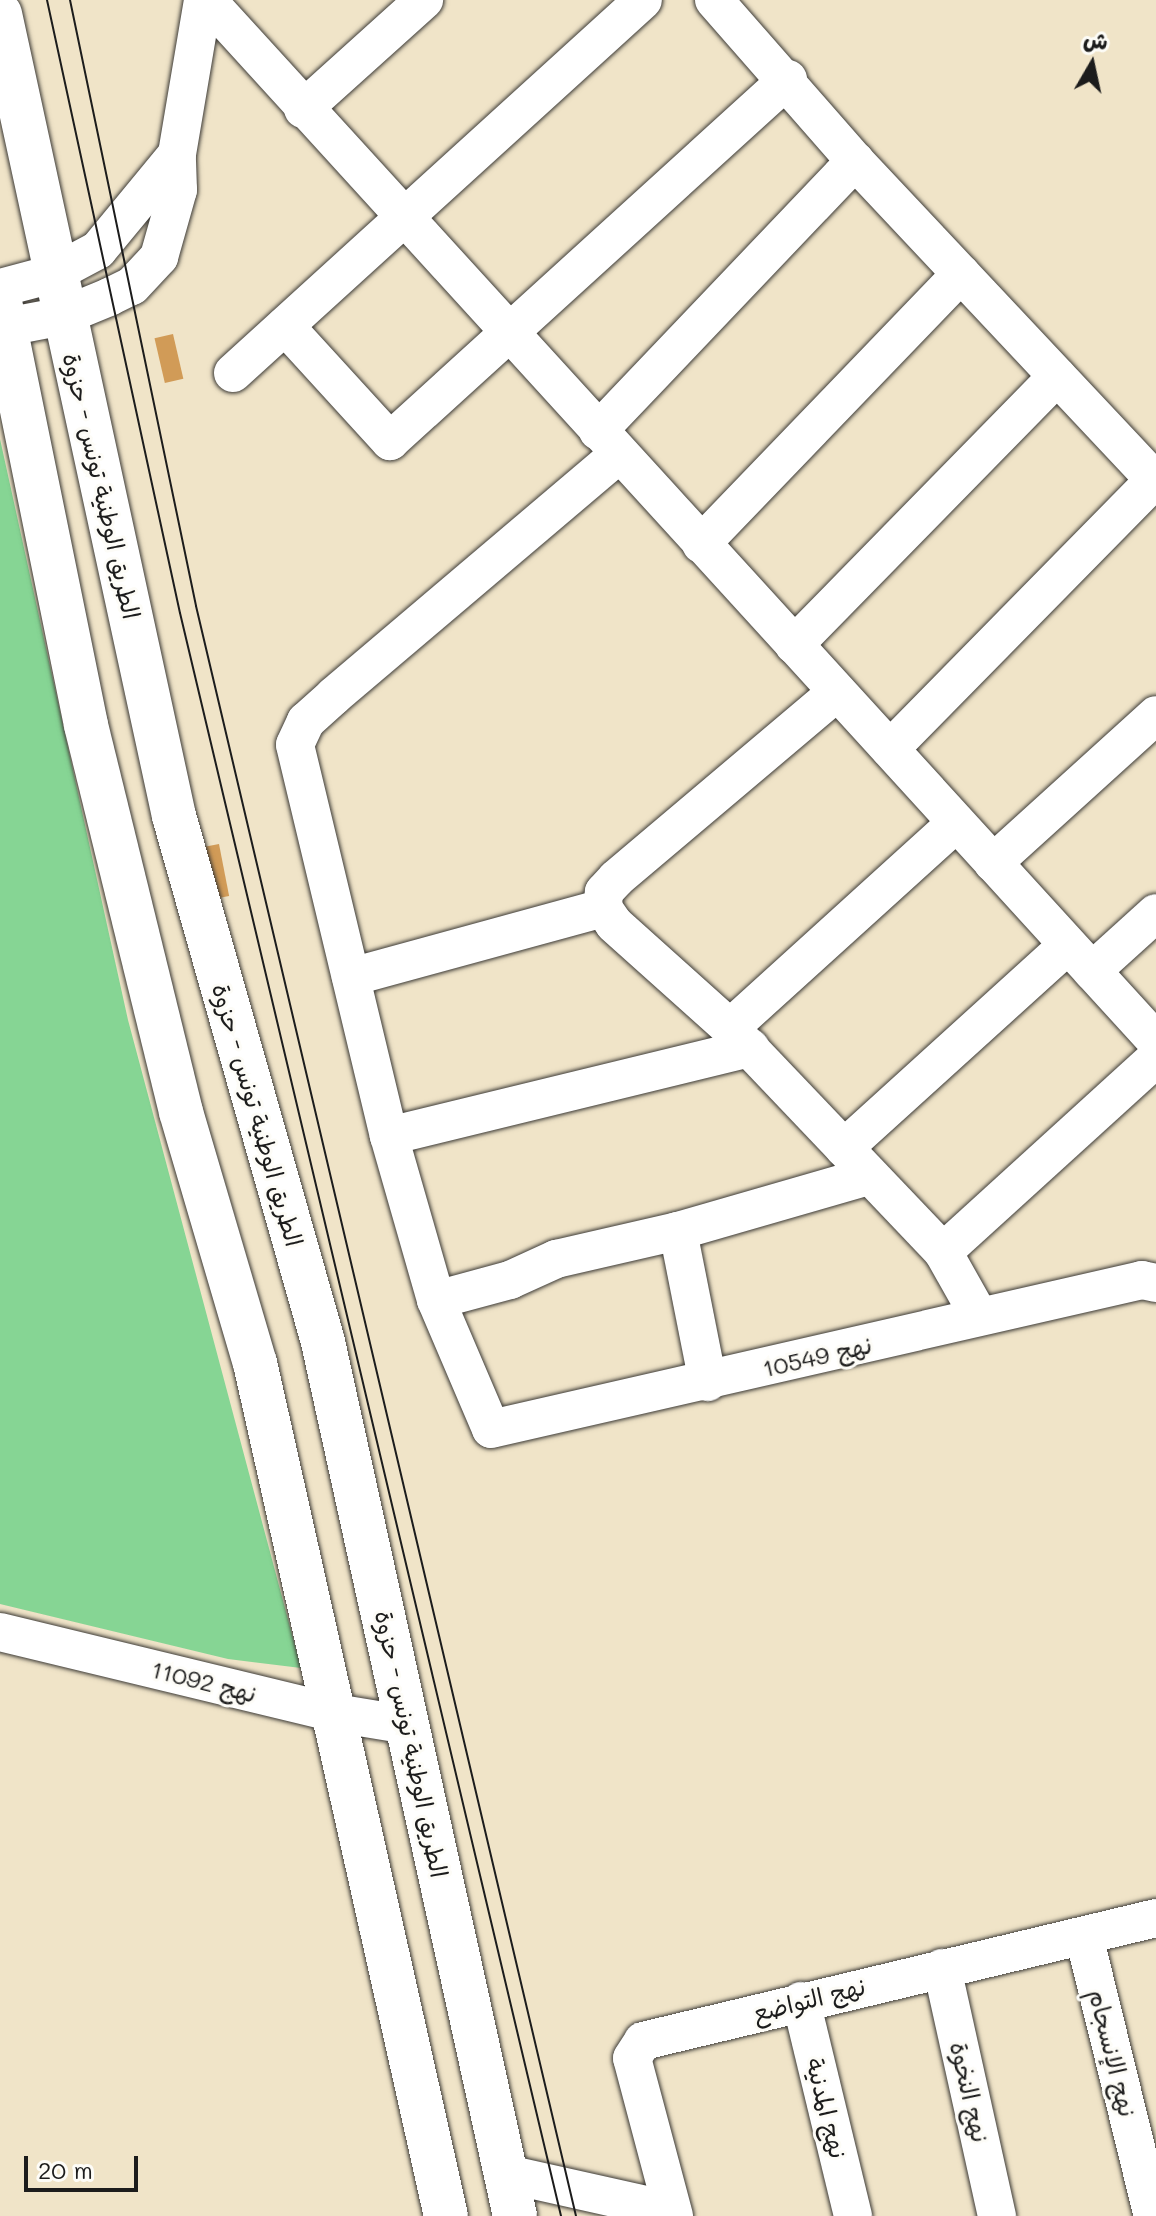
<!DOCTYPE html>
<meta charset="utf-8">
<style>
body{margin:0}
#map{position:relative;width:1156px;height:2216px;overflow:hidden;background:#f0e4c8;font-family:Mali,"Playpen Sans Arabic",sans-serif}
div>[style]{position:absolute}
.green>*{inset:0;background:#86d594}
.building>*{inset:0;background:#d19b57;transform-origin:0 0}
.roads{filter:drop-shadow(0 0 2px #3c3a36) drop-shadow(0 0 2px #3c3a36)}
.minor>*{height:38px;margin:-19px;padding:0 19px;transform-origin:19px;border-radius:19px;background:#fff}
.highway>*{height:44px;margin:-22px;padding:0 22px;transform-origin:22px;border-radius:22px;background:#fff}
.tram>*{height:2px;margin:-1px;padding:0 1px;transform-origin:1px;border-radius:1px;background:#1c1c1c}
span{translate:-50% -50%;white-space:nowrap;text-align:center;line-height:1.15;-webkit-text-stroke:6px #fdfcf7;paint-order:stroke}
.street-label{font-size:24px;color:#1c1c1c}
.north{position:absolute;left:1052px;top:24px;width:80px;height:80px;-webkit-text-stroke:6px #fdfcf7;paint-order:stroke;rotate:9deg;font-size:22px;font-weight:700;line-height:32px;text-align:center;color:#1c1c1c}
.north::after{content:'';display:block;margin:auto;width:28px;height:36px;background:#1c1c1c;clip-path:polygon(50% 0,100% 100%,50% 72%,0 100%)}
.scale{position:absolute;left:24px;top:2156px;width:114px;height:36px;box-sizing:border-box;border:4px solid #1c1c1c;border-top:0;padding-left:10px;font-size:24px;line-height:28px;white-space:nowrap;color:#1c1c1c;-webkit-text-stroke:6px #fdfcf7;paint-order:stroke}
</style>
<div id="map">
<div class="green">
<div style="clip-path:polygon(0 439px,128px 1020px,301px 1668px,228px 1659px,0 1604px)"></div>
</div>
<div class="building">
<div style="left:173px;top:334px;width:46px;height:19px;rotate:77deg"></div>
<div style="left:219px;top:844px;width:53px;height:21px;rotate:79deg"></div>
</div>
<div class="roads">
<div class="minor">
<div style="left:207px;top:0;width:1409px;rotate:47.65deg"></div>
<div style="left:714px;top:0;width:214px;rotate:48.8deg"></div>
<div style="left:855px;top:161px;width:440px;rotate:46.8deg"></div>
<div style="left:303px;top:109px;width:163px;rotate:-42deg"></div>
<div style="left:0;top:288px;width:55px;rotate:-14.8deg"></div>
<div style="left:53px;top:274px;width:51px;rotate:-28.1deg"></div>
<div style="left:98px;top:250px;width:124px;rotate:-50.5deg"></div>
<div style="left:285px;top:326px;width:156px;rotate:47.6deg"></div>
<div style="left:390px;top:441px;width:538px;rotate:-42.29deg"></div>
<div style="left:6px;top:327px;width:58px;rotate:-10.9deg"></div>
<div style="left:63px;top:316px;width:50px;rotate:-22.4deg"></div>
<div style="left:109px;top:297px;width:25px;rotate:-26deg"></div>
<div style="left:132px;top:286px;width:40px;rotate:-47deg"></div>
<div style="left:159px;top:257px;width:70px;rotate:-74.2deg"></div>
<div style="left:178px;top:190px;width:36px;rotate:-92deg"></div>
<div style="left:177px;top:154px;width:156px;rotate:-80.4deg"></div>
<div style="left:233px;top:373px;width:554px;rotate:-42.29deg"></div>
<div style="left:598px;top:431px;width:373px;rotate:-46.4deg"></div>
<div style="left:619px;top:454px;width:374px;rotate:139.7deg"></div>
<div style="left:334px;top:696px;width:38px;rotate:138deg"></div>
<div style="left:306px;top:721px;width:26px;rotate:115deg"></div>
<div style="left:295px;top:745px;width:402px;rotate:76.5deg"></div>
<div style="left:389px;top:1136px;width:171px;rotate:74deg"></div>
<div style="left:436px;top:1300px;width:140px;rotate:66.9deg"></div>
<div style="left:491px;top:1429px;width:668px;rotate:-12.89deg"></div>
<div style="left:1142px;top:1280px;width:14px;rotate:12deg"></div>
<div style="left:701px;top:544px;width:375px;rotate:-46.1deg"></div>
<div style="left:794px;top:645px;width:376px;rotate:-45.6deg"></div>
<div style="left:837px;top:692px;width:289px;rotate:139.8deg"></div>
<div style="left:616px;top:879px;width:18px;rotate:133deg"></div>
<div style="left:604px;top:892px;width:16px;rotate:94deg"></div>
<div style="left:603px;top:908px;width:19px;rotate:55deg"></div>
<div style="left:614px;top:924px;width:156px;rotate:41.9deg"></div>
<div style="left:730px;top:1028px;width:309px;rotate:46.4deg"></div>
<div style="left:943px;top:1252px;width:73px;rotate:60.6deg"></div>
<div style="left:890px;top:749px;width:377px;rotate:-45.5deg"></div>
<div style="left:993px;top:863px;width:220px;rotate:-42.2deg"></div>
<div style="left:1092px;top:971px;width:86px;rotate:-42.2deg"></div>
<div style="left:351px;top:977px;width:261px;rotate:-15.3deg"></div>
<div style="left:730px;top:1028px;width:305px;rotate:-42.2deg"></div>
<div style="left:389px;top:1136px;width:372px;rotate:-13.7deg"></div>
<div style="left:844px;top:1148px;width:302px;rotate:-42.2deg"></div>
<div style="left:678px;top:1231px;width:154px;rotate:78.8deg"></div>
<div style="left:943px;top:1252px;width:288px;rotate:-42.3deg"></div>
<div style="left:436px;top:1300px;width:77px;rotate:-15.1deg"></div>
<div style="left:510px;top:1280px;width:51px;rotate:-24.5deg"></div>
<div style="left:556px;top:1259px;width:125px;rotate:-12.9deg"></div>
<div style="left:678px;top:1231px;width:199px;rotate:-16.1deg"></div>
<div style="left:0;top:1632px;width:345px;rotate:13.6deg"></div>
<div style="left:335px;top:1713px;width:74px;rotate:9.3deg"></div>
<div style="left:1084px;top:1936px;width:288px;rotate:76.2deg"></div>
<div style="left:942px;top:1968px;width:254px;rotate:77.5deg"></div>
<div style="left:801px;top:2001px;width:221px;rotate:76.4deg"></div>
<div style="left:507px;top:2174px;width:169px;rotate:12.6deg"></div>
<div style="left:674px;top:2216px;width:163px;rotate:-104.9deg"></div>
<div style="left:632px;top:2058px;width:20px;rotate:-57deg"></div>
<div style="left:643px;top:2041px;width:528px;rotate:-13.48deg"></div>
</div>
<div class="highway">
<div style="left:0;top:14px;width:821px;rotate:77.76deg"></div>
<div style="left:174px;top:816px;width:547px;rotate:74.18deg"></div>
<div style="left:323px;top:1342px;width:895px;rotate:77.61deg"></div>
<div style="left:0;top:302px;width:432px;rotate:78.5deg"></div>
<div style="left:86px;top:725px;width:398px;rotate:76.2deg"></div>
<div style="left:181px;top:1112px;width:262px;rotate:73.6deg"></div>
<div style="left:255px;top:1363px;width:874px;rotate:77.38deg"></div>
</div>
</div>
<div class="tram">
<div style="left:47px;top:0;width:627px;rotate:77.76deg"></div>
<div style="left:180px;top:613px;width:1648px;rotate:76.63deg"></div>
<div style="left:70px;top:0;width:619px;rotate:78.25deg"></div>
<div style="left:196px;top:606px;width:1654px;rotate:76.72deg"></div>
</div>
<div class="street-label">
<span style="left:102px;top:486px;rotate:77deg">الطريق الوطنية تونس - حزوة</span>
<span style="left:258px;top:1115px;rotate:74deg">الطريق الوطنية تونس - حزوة</span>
<span style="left:817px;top:1356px;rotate:-13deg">نهج 10549</span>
<span style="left:204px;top:1681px;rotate:14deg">نهج 11092</span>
<span style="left:412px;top:1744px;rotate:78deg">الطريق الوطنية تونس - حزوة</span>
<span style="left:809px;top:1999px;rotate:-14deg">نهج التواضع</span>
<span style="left:1113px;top:2053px;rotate:76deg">نهج الإنسجام</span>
<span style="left:970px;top:2092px;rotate:77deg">نهج النخوة</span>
<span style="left:827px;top:2108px;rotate:76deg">نهج المدنية</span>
</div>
<div class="north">ش</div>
<div class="scale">20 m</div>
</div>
